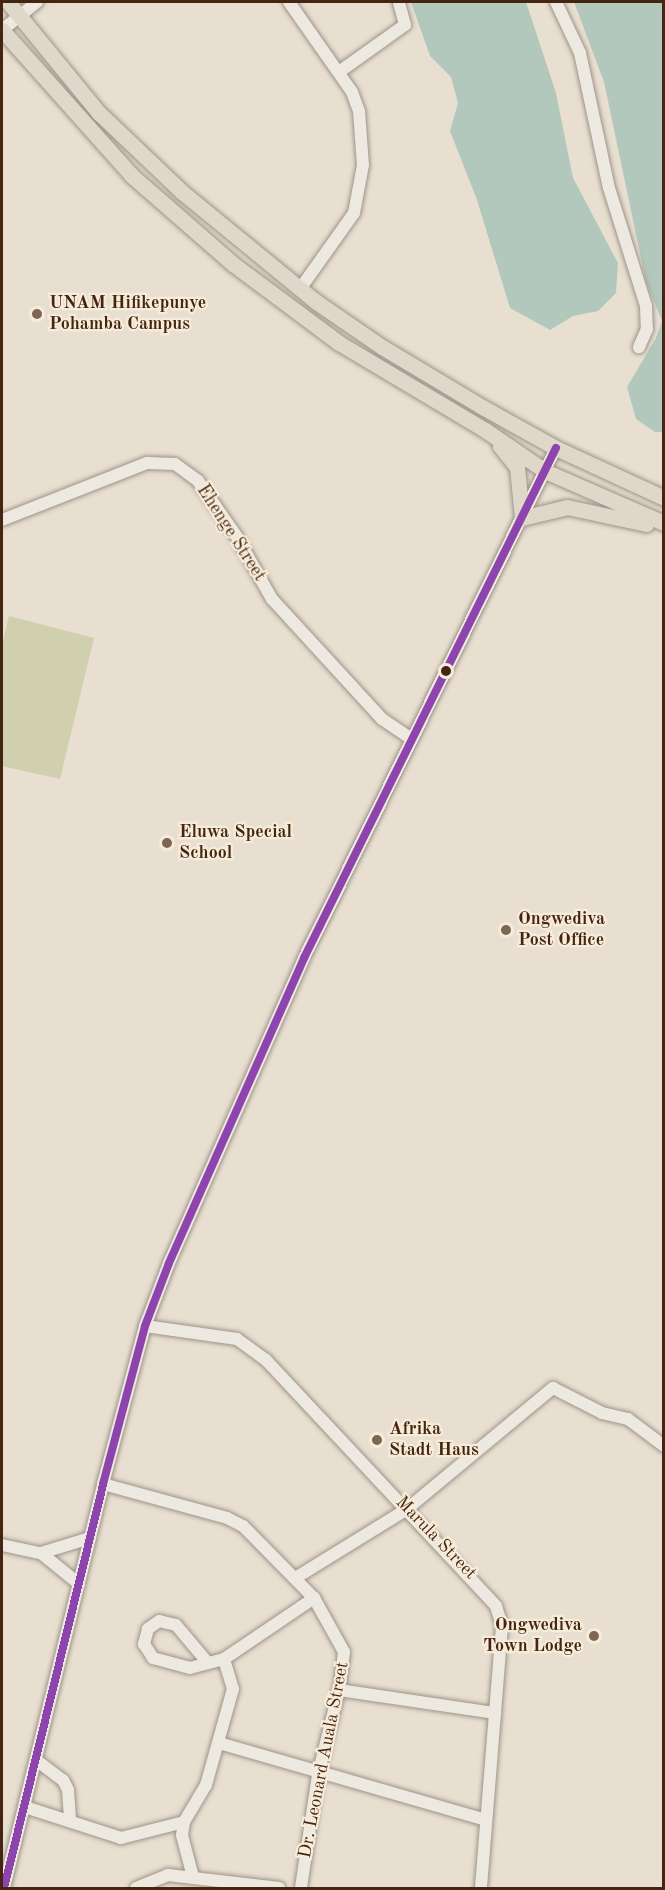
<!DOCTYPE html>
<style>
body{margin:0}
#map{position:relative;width:665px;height:1890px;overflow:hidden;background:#e8dfd0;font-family:"Old Standard TT",serif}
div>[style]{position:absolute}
.green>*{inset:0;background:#d0d0ae}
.water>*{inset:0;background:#b2c8bc}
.roads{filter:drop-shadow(0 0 2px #9d9489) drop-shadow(0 0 2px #9d9489)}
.minor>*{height:12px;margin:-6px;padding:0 6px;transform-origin:6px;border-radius:6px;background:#ede8e0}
.major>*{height:15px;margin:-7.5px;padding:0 7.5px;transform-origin:7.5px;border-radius:7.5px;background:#e0d7cb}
.bus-1>*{height:8px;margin:-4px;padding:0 4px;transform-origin:4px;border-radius:4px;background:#8e44ad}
.dots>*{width:16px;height:16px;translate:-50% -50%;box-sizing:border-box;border:3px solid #f7ecda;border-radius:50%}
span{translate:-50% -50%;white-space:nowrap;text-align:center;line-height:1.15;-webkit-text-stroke:4.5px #f7ecda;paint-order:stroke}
.poi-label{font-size:18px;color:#452512;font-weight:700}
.left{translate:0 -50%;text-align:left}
.right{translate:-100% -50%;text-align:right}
.street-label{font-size:18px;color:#452512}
.frame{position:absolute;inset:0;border:3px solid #452512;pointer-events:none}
</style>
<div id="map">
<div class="green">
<div style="clip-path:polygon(9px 616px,94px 638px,60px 779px,2px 766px,2px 645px)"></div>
</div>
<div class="water">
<div style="clip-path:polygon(411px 2px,526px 2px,556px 93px,573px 178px,618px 263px,616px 293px,598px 311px,573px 316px,550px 330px,510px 308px,477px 200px,450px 131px,458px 103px,451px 77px,430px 56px)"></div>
<div style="clip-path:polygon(574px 2px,663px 2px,663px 432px,655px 432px,636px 419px,627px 387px,656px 338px,662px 321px,646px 282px,604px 82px)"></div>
</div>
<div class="roads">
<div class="minor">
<div style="left:289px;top:2px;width:110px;rotate:55deg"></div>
<div style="left:352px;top:92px;width:20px;rotate:70deg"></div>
<div style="left:359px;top:111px;width:54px;rotate:85.8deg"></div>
<div style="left:363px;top:165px;width:49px;rotate:100.6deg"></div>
<div style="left:354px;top:213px;width:93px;rotate:125.4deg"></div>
<div style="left:556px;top:2px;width:56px;rotate:64.8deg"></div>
<div style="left:580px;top:53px;width:138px;rotate:77.9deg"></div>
<div style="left:609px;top:188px;width:124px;rotate:72.6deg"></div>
<div style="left:646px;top:306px;width:23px;rotate:88deg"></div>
<div style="left:647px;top:329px;width:20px;rotate:114deg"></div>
<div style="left:2px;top:30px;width:45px;rotate:-38.7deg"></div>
<div style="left:339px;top:72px;width:81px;rotate:-35.5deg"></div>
<div style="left:405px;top:25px;width:24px;rotate:-105deg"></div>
<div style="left:2px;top:520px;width:156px;rotate:-21.5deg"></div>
<div style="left:147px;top:463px;width:28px;rotate:2deg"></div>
<div style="left:175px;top:464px;width:29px;rotate:36deg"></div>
<div style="left:198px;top:481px;width:68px;rotate:55.1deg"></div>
<div style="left:237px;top:537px;width:71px;rotate:60.6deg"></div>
<div style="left:272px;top:599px;width:163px;rotate:47.5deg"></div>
<div style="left:382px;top:719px;width:34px;rotate:34deg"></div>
<div style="left:145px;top:1326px;width:93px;rotate:8deg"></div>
<div style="left:237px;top:1339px;width:36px;rotate:36deg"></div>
<div style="left:266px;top:1360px;width:337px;rotate:46.9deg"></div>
<div style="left:496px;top:1606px;width:21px;rotate:73deg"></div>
<div style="left:502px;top:1626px;width:263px;rotate:94.6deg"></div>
<div style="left:103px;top:1484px;width:129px;rotate:15.3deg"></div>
<div style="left:227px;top:1518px;width:18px;rotate:27deg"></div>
<div style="left:243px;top:1526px;width:101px;rotate:45.4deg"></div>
<div style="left:314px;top:1598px;width:62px;rotate:60.9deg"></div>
<div style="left:344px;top:1652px;width:38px;rotate:97deg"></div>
<div style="left:339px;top:1690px;width:88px;rotate:103.9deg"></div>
<div style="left:318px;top:1775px;width:114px;rotate:98.6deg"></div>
<div style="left:2px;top:1545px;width:40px;rotate:12deg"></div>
<div style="left:41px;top:1553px;width:49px;rotate:39.2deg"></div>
<div style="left:41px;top:1553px;width:51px;rotate:-17deg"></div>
<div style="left:297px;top:1577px;width:129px;rotate:-31.7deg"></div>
<div style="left:407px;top:1509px;width:190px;rotate:-39.7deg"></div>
<div style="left:553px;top:1388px;width:55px;rotate:27deg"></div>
<div style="left:602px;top:1413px;width:27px;rotate:13deg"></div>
<div style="left:628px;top:1419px;width:45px;rotate:36.9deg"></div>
<div style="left:208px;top:1663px;width:50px;rotate:-130.1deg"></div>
<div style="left:176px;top:1625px;width:17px;rotate:-167deg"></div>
<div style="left:159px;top:1621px;width:14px;rotate:144deg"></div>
<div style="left:148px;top:1629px;width:16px;rotate:105deg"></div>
<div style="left:144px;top:1644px;width:17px;rotate:57deg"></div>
<div style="left:153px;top:1658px;width:38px;rotate:15deg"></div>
<div style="left:190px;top:1668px;width:35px;rotate:-15deg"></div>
<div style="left:224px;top:1659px;width:109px;rotate:-34.1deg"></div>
<div style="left:339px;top:1690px;width:158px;rotate:8.4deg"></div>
<div style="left:219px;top:1743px;width:278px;rotate:16.1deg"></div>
<div style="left:36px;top:1760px;width:34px;rotate:37deg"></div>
<div style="left:63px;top:1780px;width:11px;rotate:63deg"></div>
<div style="left:68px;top:1790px;width:29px;rotate:86deg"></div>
<div style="left:25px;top:1807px;width:101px;rotate:17.9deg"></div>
<div style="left:121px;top:1838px;width:65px;rotate:-14.3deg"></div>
<div style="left:193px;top:1877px;width:43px;rotate:-104.7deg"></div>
<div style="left:182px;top:1835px;width:13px;rotate:-81deg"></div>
<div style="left:184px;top:1822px;width:43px;rotate:-59.3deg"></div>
<div style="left:206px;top:1785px;width:100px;rotate:-74.3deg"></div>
<div style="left:233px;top:1689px;width:31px;rotate:-107deg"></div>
<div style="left:4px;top:1888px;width:416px;rotate:-76.2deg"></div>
<div style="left:103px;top:1484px;width:163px;rotate:-75.1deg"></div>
<div style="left:145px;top:1326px;width:67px;rotate:-69.1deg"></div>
<div style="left:169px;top:1263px;width:334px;rotate:-66.1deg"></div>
<div style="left:304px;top:958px;width:569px;rotate:-63.71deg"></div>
<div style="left:136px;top:1888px;width:35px;rotate:-22deg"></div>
<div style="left:168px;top:1875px;width:112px;rotate:6.7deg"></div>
</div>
<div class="major">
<div style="left:8px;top:2px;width:144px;rotate:50.7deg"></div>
<div style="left:99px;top:113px;width:115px;rotate:43.6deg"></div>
<div style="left:182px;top:192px;width:172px;rotate:39.3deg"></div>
<div style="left:315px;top:301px;width:81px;rotate:34.5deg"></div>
<div style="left:382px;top:347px;width:119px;rotate:30.9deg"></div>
<div style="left:484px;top:408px;width:82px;rotate:29.1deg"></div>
<div style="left:556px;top:448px;width:119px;rotate:24.8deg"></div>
<div style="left:2px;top:30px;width:194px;rotate:48.3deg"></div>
<div style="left:131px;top:175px;width:135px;rotate:41.1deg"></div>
<div style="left:233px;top:264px;width:132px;rotate:36.7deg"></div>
<div style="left:339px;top:343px;width:170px;rotate:30.8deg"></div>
<div style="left:485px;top:430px;width:73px;rotate:34.3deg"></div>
<div style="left:545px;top:471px;width:130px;rotate:23.6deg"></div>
<div style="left:500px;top:446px;width:27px;rotate:51deg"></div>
<div style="left:517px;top:467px;width:51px;rotate:84.4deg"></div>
<div style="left:522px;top:518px;width:46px;rotate:-13.7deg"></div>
<div style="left:567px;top:507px;width:81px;rotate:12.1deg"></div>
</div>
</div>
<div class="bus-1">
<div style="left:4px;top:1888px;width:416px;rotate:-76.2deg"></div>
<div style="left:103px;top:1484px;width:163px;rotate:-75.1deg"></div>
<div style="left:145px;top:1326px;width:67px;rotate:-69.1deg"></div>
<div style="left:169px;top:1263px;width:334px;rotate:-66.1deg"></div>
<div style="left:304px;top:958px;width:569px;rotate:-63.71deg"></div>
</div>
<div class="dots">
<div style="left:37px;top:314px;background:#7e6654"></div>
<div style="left:446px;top:671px;background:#452512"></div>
<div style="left:167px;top:843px;background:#7e6654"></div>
<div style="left:506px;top:930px;background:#7e6654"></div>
<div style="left:377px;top:1440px;background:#7e6654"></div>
<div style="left:594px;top:1636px;background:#7e6654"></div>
</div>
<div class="poi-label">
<span class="left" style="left:49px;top:314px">UNAM Hifikepunye<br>Pohamba Campus</span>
<span class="left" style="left:179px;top:843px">Eluwa Special<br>School</span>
<span class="left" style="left:518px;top:930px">Ongwediva<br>Post Office</span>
<span class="left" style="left:389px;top:1440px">Afrika<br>Stadt Haus</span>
<span class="right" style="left:582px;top:1636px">Ongwediva<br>Town Lodge</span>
</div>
<div class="street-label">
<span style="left:231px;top:533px;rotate:57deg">Ehenge Street</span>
<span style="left:436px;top:1538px;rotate:46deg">Marula Street</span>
<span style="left:324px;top:1760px;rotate:-79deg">Dr. Leonard Auala Street</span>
</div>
<div class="frame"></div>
</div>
